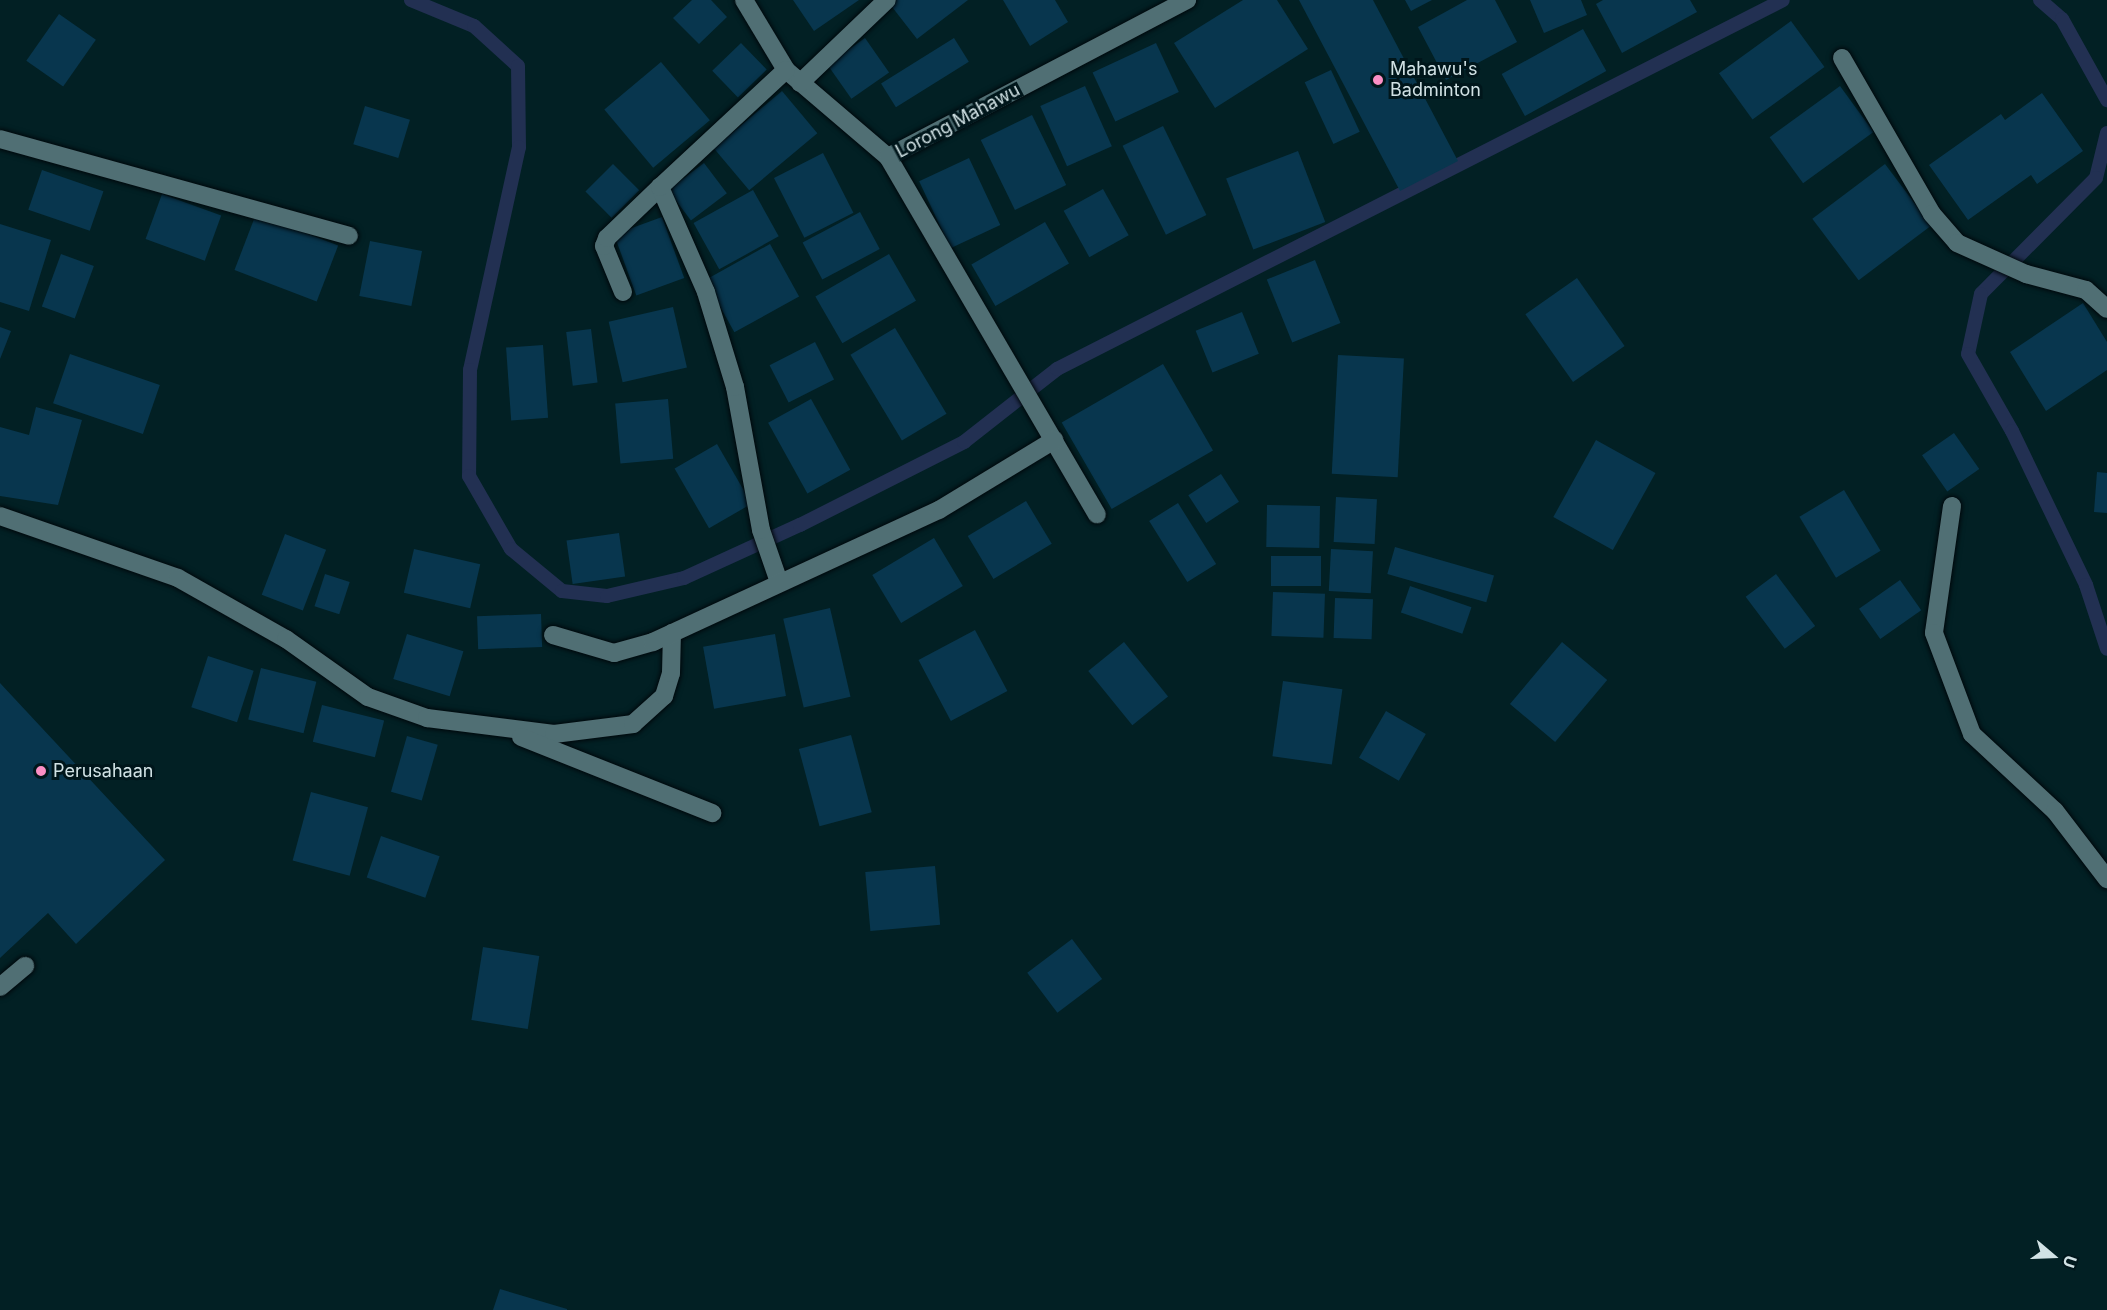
<!DOCTYPE html>
<style>
body{margin:0}
#map{position:relative;width:2107px;height:1310px;overflow:hidden;background:#022024;font-family:Inter,sans-serif}
div>[style]{position:absolute}
.stream>*{height:14px;margin:-7px;padding:0 7px;transform-origin:7px;border-radius:7px;background:#223052}
.building>*{inset:0;background:#08364e;transform-origin:0 0}
.roads{filter:drop-shadow(0 0 2px #00080c) drop-shadow(0 0 2px #00080c)}
.lane>*{height:18px;margin:-9px;padding:0 9px;transform-origin:9px;border-radius:9px;background:#506f74}
.street>*{height:18px;margin:-9px;padding:0 9px;transform-origin:9px;border-radius:9px;background:#506f74}
.dots>*{width:16px;height:16px;translate:-50% -50%;box-sizing:border-box;border:3px solid #00161b;border-radius:50%}
span{translate:-50% -50%;white-space:nowrap;text-align:center;line-height:1.15;-webkit-text-stroke:6px #00161b;paint-order:stroke}
.poi-label{font-size:18px;color:#d1e2e5}
.left{translate:0 -50%;text-align:left}
.street-label{font-size:18px;color:#d1e2e5}
.north{position:absolute;left:2023px;top:1226px;width:60px;height:60px;-webkit-text-stroke:4px #00161b;paint-order:stroke;rotate:109deg;font-size:16px;font-weight:700;line-height:24px;text-align:center;color:#d1e2e5}
.north::after{content:'';display:block;margin:auto;width:21px;height:27px;background:#d1e2e5;clip-path:polygon(50% 0,100% 100%,50% 72%,0 100%)}
</style>
<div id="map">
<div class="stream">
<div style="left:411px;top:0;width:68px;rotate:22.4deg"></div>
<div style="left:474px;top:26px;width:59px;rotate:42.3deg"></div>
<div style="left:518px;top:66px;width:81px;rotate:89.3deg"></div>
<div style="left:519px;top:147px;width:228px;rotate:102.4deg"></div>
<div style="left:470px;top:370px;width:106px;rotate:90.5deg"></div>
<div style="left:469px;top:476px;width:84px;rotate:60.1deg"></div>
<div style="left:511px;top:549px;width:66px;rotate:39.5deg"></div>
<div style="left:562px;top:591px;width:45px;rotate:6.3deg"></div>
<div style="left:607px;top:596px;width:79px;rotate:-13.2deg"></div>
<div style="left:684px;top:578px;width:128px;rotate:-24.6deg"></div>
<div style="left:800px;top:525px;width:184px;rotate:-26.8deg"></div>
<div style="left:964px;top:442px;width:118px;rotate:-38.1deg"></div>
<div style="left:1057px;top:369px;width:814px;rotate:-26.94deg"></div>
<div style="left:2040px;top:0;width:29px;rotate:41deg"></div>
<div style="left:2062px;top:19px;width:93px;rotate:60.9deg"></div>
<div style="left:2107px;top:133px;width:46px;rotate:103.7deg"></div>
<div style="left:2096px;top:178px;width:163px;rotate:134.8deg"></div>
<div style="left:1981px;top:294px;width:61px;rotate:102.2deg"></div>
<div style="left:1968px;top:354px;width:89px;rotate:60.3deg"></div>
<div style="left:2012px;top:431px;width:171px;rotate:64.3deg"></div>
<div style="left:2086px;top:585px;width:67px;rotate:71.8deg"></div>
</div>
<div class="building">
<div style="clip-path:polygon(692px 0,711px 0,727px 17px,699px 44px,673px 18px)"></div>
<div style="clip-path:polygon(793px 0,859px 0,814px 31px)"></div>
<div style="clip-path:polygon(893px 0,968px 0,917px 39px,889px 3px)"></div>
<div style="clip-path:polygon(1003px 0,1055px 0,1068px 22px,1030px 46px)"></div>
<div style="clip-path:polygon(1243px 0,1277px 0,1308px 49px,1215px 108px,1174px 43px)"></div>
<div style="clip-path:polygon(1299px 0,1373px 0,1458px 161px,1400px 191px)"></div>
<div style="clip-path:polygon(1405px 0,1432px 0,1411px 11px)"></div>
<div style="clip-path:polygon(1467px 0,1495px 0,1517px 42px,1446px 80px,1418px 27px)"></div>
<div style="clip-path:polygon(1530px 0,1581px 0,1587px 15px,1544px 33px)"></div>
<div style="clip-path:polygon(1603px 0,1690px 0,1697px 12px,1622px 53px,1596px 4px)"></div>
<div style="left:59px;top:14px;width:45px;height:57px;rotate:35deg"></div>
<div style="left:1791px;top:21px;width:57px;height:89px;rotate:54deg"></div>
<div style="left:1583px;top:29px;width:48px;height:93px;rotate:61deg"></div>
<div style="left:865px;top:38px;width:42px;height:46px;rotate:55deg"></div>
<div style="left:954px;top:38px;width:28px;height:86px;rotate:58deg"></div>
<div style="left:741px;top:43px;width:37px;height:40px;rotate:46deg"></div>
<div style="left:1156px;top:43px;width:54px;height:70px;rotate:65deg"></div>
<div style="left:661px;top:62px;width:76px;height:74px;rotate:50deg"></div>
<div style="left:1331px;top:70px;width:68px;height:29px;rotate:65deg"></div>
<div style="left:1085px;top:86px;width:66px;height:49px;rotate:66deg"></div>
<div style="left:1840px;top:86px;width:57px;height:87px;rotate:54deg"></div>
<div style="left:782px;top:91px;width:55px;height:89px;rotate:50deg"></div>
<div style="clip-path:polygon(2042px 93px,2083px 151px,2037px 184px,2031px 175px,1968px 220px,1929px 165px,2001px 114px,2005px 120px)"></div>
<div style="left:365px;top:106px;width:47px;height:40px;rotate:17deg"></div>
<div style="left:1032px;top:115px;width:78px;height:57px;rotate:64deg"></div>
<div style="left:1163px;top:126px;width:99px;height:45px;rotate:64deg"></div>
<div style="left:1298px;top:151px;width:76px;height:77px;rotate:69deg"></div>
<div style="left:823px;top:153px;width:67px;height:55px;rotate:63deg"></div>
<div style="left:969px;top:158px;width:74px;height:55px;rotate:65deg"></div>
<div style="left:704px;top:163px;width:38px;height:45px;rotate:53deg"></div>
<div style="left:613px;top:164px;width:37px;height:39px;rotate:45deg"></div>
<div style="left:1885px;top:164px;width:77px;height:91px;rotate:53deg"></div>
<div style="left:42px;top:170px;width:65px;height:42px;rotate:19deg"></div>
<div style="left:1103px;top:189px;width:53px;height:45px;rotate:61deg"></div>
<div style="left:753px;top:190px;width:53px;height:68px;rotate:61deg"></div>
<div style="left:162px;top:194px;width:63px;height:48px;rotate:20deg"></div>
<div style="left:860px;top:212px;width:42px;height:65px;rotate:62deg"></div>
<div style="left:256px;top:214px;width:88px;height:60px;rotate:21deg"></div>
<div style="left:662px;top:217px;width:65px;height:51px;rotate:70deg"></div>
<div style="left:1045px;top:222px;width:48px;height:85px;rotate:60deg"></div>
<div style="clip-path:polygon(0 224px,51px 240px,29px 311px,0 302px)"></div>
<div style="left:370px;top:241px;width:53px;height:56px;rotate:11deg"></div>
<div style="left:770px;top:244px;width:60px;height:74px;rotate:61deg"></div>
<div style="left:61px;top:254px;width:35px;height:56px;rotate:20deg"></div>
<div style="left:889px;top:254px;width:54px;height:85px;rotate:60deg"></div>
<div style="left:1315px;top:260px;width:68px;height:52px;rotate:68deg"></div>
<div style="left:1577px;top:278px;width:83px;height:63px;rotate:55deg"></div>
<div style="clip-path:polygon(2083px 303px,2107px 342px,2107px 370px,2046px 411px,2010px 352px)"></div>
<div style="left:673px;top:307px;width:62px;height:66px;rotate:77deg"></div>
<div style="left:1242px;top:312px;width:45px;height:50px;rotate:68deg"></div>
<div style="clip-path:polygon(0 327px,11px 331px,0 359px)"></div>
<div style="left:895px;top:328px;width:100px;height:52px;rotate:59deg"></div>
<div style="left:591px;top:329px;width:54px;height:25px;rotate:83deg"></div>
<div style="left:815px;top:342px;width:42px;height:51px;rotate:63deg"></div>
<div style="left:543px;top:345px;width:73px;height:37px;rotate:86deg"></div>
<div style="left:70px;top:354px;width:95px;height:52px;rotate:19deg"></div>
<div style="left:1338px;top:355px;width:66px;height:119px;rotate:3deg"></div>
<div style="left:1163px;top:364px;width:100px;height:117px;rotate:60deg"></div>
<div style="left:668px;top:399px;width:60px;height:53px;rotate:85deg"></div>
<div style="left:811px;top:399px;width:81px;height:49px;rotate:61deg"></div>
<div style="clip-path:polygon(36px 407px,82px 420px,58px 505px,0 496px,0 427px,29px 435px)"></div>
<div style="left:1954px;top:433px;width:44px;height:39px;rotate:55deg"></div>
<div style="left:1596px;top:440px;width:68px;height:88px;rotate:29deg"></div>
<div style="left:717px;top:444px;width:69px;height:49px;rotate:60deg"></div>
<div style="clip-path:polygon(2097px 472px,2107px 473px,2107px 513px,2094px 512px)"></div>
<div style="left:1221px;top:474px;width:33px;height:39px;rotate:57deg"></div>
<div style="left:1844px;top:490px;width:71px;height:52px;rotate:59deg"></div>
<div style="left:1336px;top:497px;width:41px;height:45px;rotate:3deg"></div>
<div style="left:1026px;top:501px;width:50px;height:68px;rotate:59deg"></div>
<div style="left:1178px;top:503px;width:72px;height:34px;rotate:58deg"></div>
<div style="left:1267px;top:505px;width:53px;height:42px;rotate:1deg"></div>
<div style="left:619px;top:533px;width:44px;height:53px;rotate:82deg"></div>
<div style="left:285px;top:534px;width:44px;height:65px;rotate:21deg"></div>
<div style="left:934px;top:538px;width:56px;height:72px;rotate:59deg"></div>
<div style="left:1395px;top:547px;width:103px;height:28px;rotate:16deg"></div>
<div style="left:414px;top:549px;width:68px;height:45px;rotate:13deg"></div>
<div style="left:1331px;top:549px;width:42px;height:42px;rotate:3deg"></div>
<div style="left:1271px;top:556px;width:50px;height:30px"></div>
<div style="left:325px;top:574px;width:26px;height:34px;rotate:18deg"></div>
<div style="left:1776px;top:574px;width:65px;height:38px;rotate:53deg"></div>
<div style="left:1900px;top:580px;width:37px;height:50px;rotate:55deg"></div>
<div style="left:1410px;top:586px;width:65px;height:28px;rotate:19deg"></div>
<div style="left:1273px;top:592px;width:52px;height:44px;rotate:2deg"></div>
<div style="left:1335px;top:598px;width:38px;height:40px;rotate:2deg"></div>
<div style="left:830px;top:608px;width:91px;height:48px;rotate:77deg"></div>
<div style="left:541px;top:614px;width:33px;height:64px;rotate:88deg"></div>
<div style="left:975px;top:630px;width:69px;height:64px;rotate:62deg"></div>
<div style="left:407px;top:634px;width:59px;height:47px;rotate:17deg"></div>
<div style="left:775px;top:634px;width:63px;height:73px;rotate:80deg"></div>
<div style="left:1124px;top:642px;width:70px;height:46px;rotate:51deg"></div>
<div style="left:1562px;top:642px;width:59px;height:81px;rotate:40deg"></div>
<div style="left:208px;top:656px;width:48px;height:54px;rotate:18deg"></div>
<div style="left:261px;top:668px;width:57px;height:53px;rotate:14deg"></div>
<div style="left:1283px;top:681px;width:60px;height:76px;rotate:8deg"></div>
<div style="clip-path:polygon(0 683px,165px 860px,76px 944px,48px 913px,0 958px)"></div>
<div style="left:322px;top:705px;width:64px;height:38px;rotate:14deg"></div>
<div style="left:1386px;top:711px;width:46px;height:54px;rotate:30deg"></div>
<div style="left:851px;top:735px;width:80px;height:54px;rotate:75deg"></div>
<div style="left:407px;top:736px;width:32px;height:58px;rotate:16deg"></div>
<div style="left:311px;top:792px;width:59px;height:71px;rotate:15deg"></div>
<div style="left:381px;top:836px;width:62px;height:44px;rotate:19deg"></div>
<div style="left:935px;top:866px;width:59px;height:70px;rotate:85deg"></div>
<div style="left:1072px;top:939px;width:50px;height:56px;rotate:53deg"></div>
<div style="left:483px;top:947px;width:57px;height:74px;rotate:9deg"></div>
<div style="clip-path:polygon(500px 1289px,567px 1309px,567px 1310px,493px 1310px)"></div>
</div>
<div class="roads">
<div class="lane">
<div style="left:0;top:987px;width:33px;rotate:-40deg"></div>
</div>
<div class="street">
<div style="left:744px;top:0;width:82px;rotate:59deg"></div>
<div style="left:786px;top:70px;width:134px;rotate:40.5deg"></div>
<div style="left:888px;top:157px;width:338px;rotate:-27.7deg"></div>
<div style="left:1842px;top:58px;width:180px;rotate:60deg"></div>
<div style="left:1932px;top:214px;width:38px;rotate:49deg"></div>
<div style="left:1957px;top:243px;width:76px;rotate:24.2deg"></div>
<div style="left:2026px;top:274px;width:62px;rotate:14.9deg"></div>
<div style="left:2086px;top:290px;width:28px;rotate:42deg"></div>
<div style="left:800px;top:83px;width:120px;rotate:-43.7deg"></div>
<div style="left:0;top:139px;width:362px;rotate:15.5deg"></div>
<div style="left:888px;top:157px;width:414px;rotate:59.7deg"></div>
<div style="left:623px;top:292px;width:50px;rotate:-112.4deg"></div>
<div style="left:604px;top:246px;width:9px;rotate:-69deg"></div>
<div style="left:607px;top:238px;width:74px;rotate:-43.9deg"></div>
<div style="left:1952px;top:506px;width:128px;rotate:98.1deg"></div>
<div style="left:1934px;top:633px;width:108px;rotate:69.4deg"></div>
<div style="left:1972px;top:734px;width:113px;rotate:42.9deg"></div>
<div style="left:2055px;top:811px;width:86px;rotate:52.6deg"></div>
<div style="left:0;top:516px;width:188px;rotate:19.2deg"></div>
<div style="left:178px;top:578px;width:124px;rotate:29.5deg"></div>
<div style="left:286px;top:639px;width:100px;rotate:35.3deg"></div>
<div style="left:368px;top:697px;width:63px;rotate:19.6deg"></div>
<div style="left:427px;top:718px;width:128px;rotate:7.2deg"></div>
<div style="left:554px;top:734px;width:80px;rotate:-7.2deg"></div>
<div style="left:633px;top:724px;width:42px;rotate:-42.1deg"></div>
<div style="left:664px;top:696px;width:24px;rotate:-73deg"></div>
<div style="left:671px;top:673px;width:40px;rotate:-88.6deg"></div>
<div style="left:779px;top:582px;width:55px;rotate:-109.1deg"></div>
<div style="left:761px;top:530px;width:145px;rotate:-100.3deg"></div>
<div style="left:735px;top:387px;width:99px;rotate:-107deg"></div>
<div style="left:706px;top:292px;width:115px;rotate:-113.7deg"></div>
<div style="left:660px;top:187px;width:172px;rotate:-42.9deg"></div>
<div style="left:553px;top:635px;width:64px;rotate:16.4deg"></div>
<div style="left:614px;top:653px;width:41px;rotate:-15.8deg"></div>
<div style="left:653px;top:642px;width:315px;rotate:-24.8deg"></div>
<div style="left:939px;top:510px;width:135px;rotate:-31.3deg"></div>
<div style="left:521px;top:737px;width:206px;rotate:21.7deg"></div>
</div>
</div>
<div class="dots">
<div style="left:1378px;top:80px;background:#fb8fc5"></div>
<div style="left:41px;top:771px;background:#fb8fc5"></div>
</div>
<div class="poi-label">
<span class="left" style="left:1390px;top:80px">Mahawu's<br>Badminton</span>
<span class="left" style="left:53px;top:771px">Perusahaan</span>
</div>
<div class="street-label">
<span style="left:958px;top:121px;rotate:-28deg">Lorong Mahawu</span>
</div>
<div class="north">U</div>
</div>
